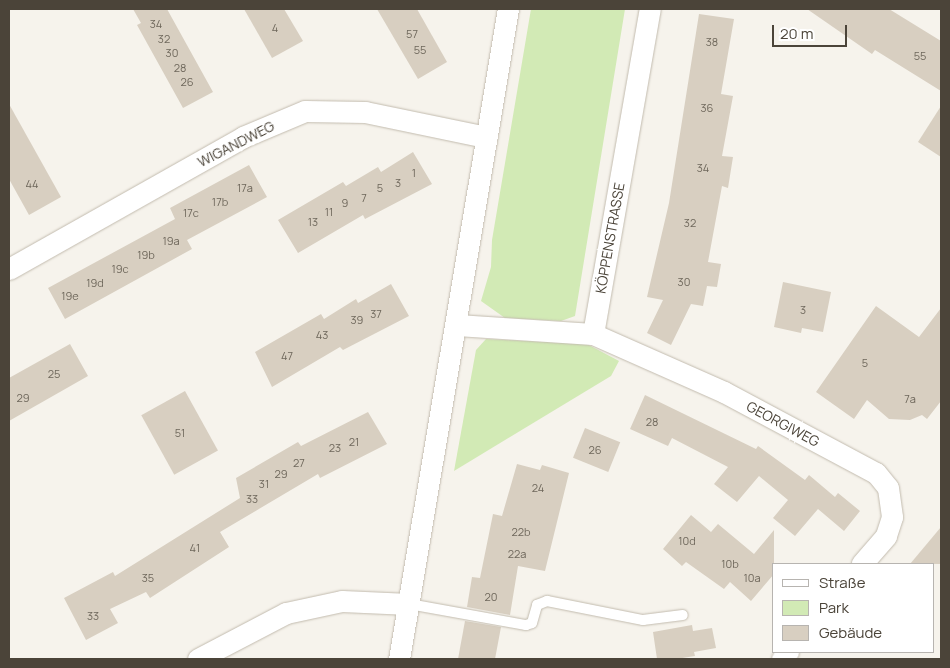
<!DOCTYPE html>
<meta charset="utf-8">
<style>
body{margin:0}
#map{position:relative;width:950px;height:668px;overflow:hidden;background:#f6f3ec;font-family:Manrope,sans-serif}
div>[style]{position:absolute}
.green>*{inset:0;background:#d2eab5}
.building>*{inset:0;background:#d8cfc1;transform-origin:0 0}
.roads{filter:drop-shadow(0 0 1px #c2bbae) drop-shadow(0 0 1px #c2bbae)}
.service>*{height:10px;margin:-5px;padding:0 5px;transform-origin:5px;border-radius:5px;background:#fff}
.minor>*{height:21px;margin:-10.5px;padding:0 10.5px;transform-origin:10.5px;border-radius:10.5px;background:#fff}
span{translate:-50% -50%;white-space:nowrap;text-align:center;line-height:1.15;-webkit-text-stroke:5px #fff;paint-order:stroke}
.number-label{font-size:11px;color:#6e675b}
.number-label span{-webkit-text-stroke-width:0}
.street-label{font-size:14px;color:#4b4439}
.frame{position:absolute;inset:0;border:10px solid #4b4439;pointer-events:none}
.legend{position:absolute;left:772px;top:563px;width:162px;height:90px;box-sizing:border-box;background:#fff;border:1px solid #b7b4b0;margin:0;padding:6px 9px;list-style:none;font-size:15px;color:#4b4439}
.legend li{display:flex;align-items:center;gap:10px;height:25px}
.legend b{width:25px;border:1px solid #b7b4b0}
.scale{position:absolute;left:772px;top:25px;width:75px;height:22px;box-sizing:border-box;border:2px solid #4b4439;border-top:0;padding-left:6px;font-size:15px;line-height:18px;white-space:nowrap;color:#4b4439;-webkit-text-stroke:4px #fff;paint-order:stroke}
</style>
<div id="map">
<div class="green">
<div style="clip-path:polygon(531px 9px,625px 9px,575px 316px,561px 321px,505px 318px,481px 301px,491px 267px,492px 240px)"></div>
<div style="clip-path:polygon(486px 339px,587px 344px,619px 361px,611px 376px,454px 471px,476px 350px)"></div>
</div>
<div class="building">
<div style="clip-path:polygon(133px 9px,167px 9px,213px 92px,183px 108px,137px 25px,141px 23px)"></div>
<div style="clip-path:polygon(244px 9px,284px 9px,303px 41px,272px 58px)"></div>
<div style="clip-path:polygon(377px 9px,417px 9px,447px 62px,418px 79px)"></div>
<div style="clip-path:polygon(807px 9px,889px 9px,941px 41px,941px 91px,875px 50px,872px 54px)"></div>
<div style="clip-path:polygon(699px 14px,734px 19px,721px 94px,733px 96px,722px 156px,733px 157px,728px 188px,722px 186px,708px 262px,721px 264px,717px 287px,707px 286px,703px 306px,691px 304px,671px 345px,647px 333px,663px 300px,647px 297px,669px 203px)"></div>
<div style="clip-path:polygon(9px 104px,61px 197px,29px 215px,9px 179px)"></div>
<div style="clip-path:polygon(941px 106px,941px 157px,918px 142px)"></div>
<div style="clip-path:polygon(413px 152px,432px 184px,365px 219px,363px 215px,298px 253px,278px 220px,343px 182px,346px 186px,378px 167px,381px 172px)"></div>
<div style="clip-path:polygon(249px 165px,267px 197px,187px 240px,192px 249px,65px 319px,48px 288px,175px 219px,170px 208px)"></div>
<div style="clip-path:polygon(783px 282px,831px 292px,823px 332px,802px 328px,801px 333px,774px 327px)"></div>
<div style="clip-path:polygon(391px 284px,409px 316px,343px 350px,340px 347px,272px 387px,255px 352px,321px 314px,324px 319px,356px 299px,358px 303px)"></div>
<div style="clip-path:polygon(876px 306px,919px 337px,941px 308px,941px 401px,927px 419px,922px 415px,910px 420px,889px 419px,867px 400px,854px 419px,816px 392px)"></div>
<div style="clip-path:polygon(70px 344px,88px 376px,9px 421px,9px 378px)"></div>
<div style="left:185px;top:391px;width:68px;height:50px;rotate:61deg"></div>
<div style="clip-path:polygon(645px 395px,756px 449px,758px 446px,805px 480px,809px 475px,835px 497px,838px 493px,860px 511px,844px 531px,818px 509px,795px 536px,773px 518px,788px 500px,759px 476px,737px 502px,714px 484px,728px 467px,672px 438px,668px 446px,630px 429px)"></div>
<div style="clip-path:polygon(368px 412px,387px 444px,320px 478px,318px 474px,220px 532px,229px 547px,150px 598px,146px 592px,110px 609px,118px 623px,86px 640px,64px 598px,113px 572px,115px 576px,240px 498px,236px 478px,298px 442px,301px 446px)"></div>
<div style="left:585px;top:428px;width:38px;height:32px;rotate:22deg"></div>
<div style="clip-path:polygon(517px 464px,540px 470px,542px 465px,569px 473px,545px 571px,518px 566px,510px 615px,467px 607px,472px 577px,480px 578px,493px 514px,502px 516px)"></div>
<div style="clip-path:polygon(691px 515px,711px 532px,718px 524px,754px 554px,774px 530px,774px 574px,751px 601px,730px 582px,724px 589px,686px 562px,682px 566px,663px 549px)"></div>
<div style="clip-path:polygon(941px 527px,941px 564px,910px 564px)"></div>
<div style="clip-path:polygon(465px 621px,501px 627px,495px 659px,458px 659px)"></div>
<div style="clip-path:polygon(692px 625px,693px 631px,712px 628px,716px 648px,694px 652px,695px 656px,676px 659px,657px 659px,653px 632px)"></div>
</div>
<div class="roads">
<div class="service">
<div style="left:409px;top:604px;width:119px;rotate:10.2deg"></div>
<div style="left:526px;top:625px;width:6px;rotate:-18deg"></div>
<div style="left:532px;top:623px;width:19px;rotate:-74deg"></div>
<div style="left:537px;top:605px;width:11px;rotate:-22deg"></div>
<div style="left:547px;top:601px;width:98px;rotate:11.2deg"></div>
<div style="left:643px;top:620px;width:40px;rotate:-7.1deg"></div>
</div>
<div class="minor">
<div style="left:9px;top:269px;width:269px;rotate:-29.4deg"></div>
<div style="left:243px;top:137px;width:67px;rotate:-22.8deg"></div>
<div style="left:305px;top:111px;width:60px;rotate:1deg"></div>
<div style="left:365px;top:112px;width:124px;rotate:11.7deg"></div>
<div style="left:457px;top:325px;width:136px;rotate:3.8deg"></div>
<div style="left:593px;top:334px;width:143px;rotate:23.9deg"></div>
<div style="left:724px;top:392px;width:172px;rotate:28.1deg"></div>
<div style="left:876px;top:473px;width:19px;rotate:51deg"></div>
<div style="left:888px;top:488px;width:29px;rotate:82deg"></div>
<div style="left:892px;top:517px;width:20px;rotate:108deg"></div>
<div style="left:886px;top:536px;width:37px;rotate:131deg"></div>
<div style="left:593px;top:334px;width:330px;rotate:-80.1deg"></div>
<div style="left:198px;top:659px;width:99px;rotate:-27.6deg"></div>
<div style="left:286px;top:613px;width:57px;rotate:-12.1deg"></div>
<div style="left:342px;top:601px;width:67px;rotate:2.6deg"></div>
<div style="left:399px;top:659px;width:659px;rotate:-80.48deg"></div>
<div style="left:782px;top:659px;width:9px;rotate:-49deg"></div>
</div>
</div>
<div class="number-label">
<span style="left:156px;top:24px">34</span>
<span style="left:275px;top:28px">4</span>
<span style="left:412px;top:34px">57</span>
<span style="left:164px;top:39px">32</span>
<span style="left:712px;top:42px">38</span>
<span style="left:420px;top:50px">55</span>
<span style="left:172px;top:53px">30</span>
<span style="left:920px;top:56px">55</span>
<span style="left:180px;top:68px">28</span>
<span style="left:187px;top:82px">26</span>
<span style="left:707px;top:108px">36</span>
<span style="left:703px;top:168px">34</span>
<span style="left:414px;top:173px">1</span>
<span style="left:398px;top:183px">3</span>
<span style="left:32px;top:184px">44</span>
<span style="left:245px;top:188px">17a</span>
<span style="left:380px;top:188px">5</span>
<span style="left:364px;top:198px">7</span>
<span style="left:220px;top:202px">17b</span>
<span style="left:345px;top:203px">9</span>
<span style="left:329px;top:212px">11</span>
<span style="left:191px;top:213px">17c</span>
<span style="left:313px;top:222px">13</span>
<span style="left:690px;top:223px">32</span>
<span style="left:171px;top:241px">19a</span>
<span style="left:146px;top:255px">19b</span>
<span style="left:120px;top:269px">19c</span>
<span style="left:684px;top:282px">30</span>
<span style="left:95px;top:283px">19d</span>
<span style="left:70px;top:296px">19e</span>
<span style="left:803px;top:310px">3</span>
<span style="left:376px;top:314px">37</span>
<span style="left:357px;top:320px">39</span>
<span style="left:322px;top:335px">43</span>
<span style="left:287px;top:356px">47</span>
<span style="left:865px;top:363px">5</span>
<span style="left:54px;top:374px">25</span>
<span style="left:23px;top:398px">29</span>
<span style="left:910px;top:399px">7a</span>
<span style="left:652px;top:422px">28</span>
<span style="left:180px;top:433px">51</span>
<span style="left:354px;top:442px">21</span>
<span style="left:335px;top:448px">23</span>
<span style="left:595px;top:450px">26</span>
<span style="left:299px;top:463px">27</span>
<span style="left:281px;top:474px">29</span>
<span style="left:264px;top:484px">31</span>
<span style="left:538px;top:488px">24</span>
<span style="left:252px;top:499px">33</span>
<span style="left:521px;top:532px">22b</span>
<span style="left:687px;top:541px">10d</span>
<span style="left:195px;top:548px">41</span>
<span style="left:517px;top:554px">22a</span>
<span style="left:730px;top:564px">10b</span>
<span style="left:148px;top:578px">35</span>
<span style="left:752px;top:578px">10a</span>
<span style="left:491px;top:597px">20</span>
<span style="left:93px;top:616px">33</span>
</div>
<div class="street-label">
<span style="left:236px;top:144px;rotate:-27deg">WIGANDWEG</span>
<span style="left:610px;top:238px;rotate:-80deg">KÖPPENSTRASSE</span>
<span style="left:783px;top:424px;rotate:28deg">GEORGIWEG</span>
</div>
<div class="frame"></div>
<ul class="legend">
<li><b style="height:6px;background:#fff"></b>Straße</li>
<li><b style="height:14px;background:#d2eab5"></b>Park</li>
<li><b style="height:14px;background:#d8cfc1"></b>Gebäude</li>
</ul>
<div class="scale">20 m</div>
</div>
